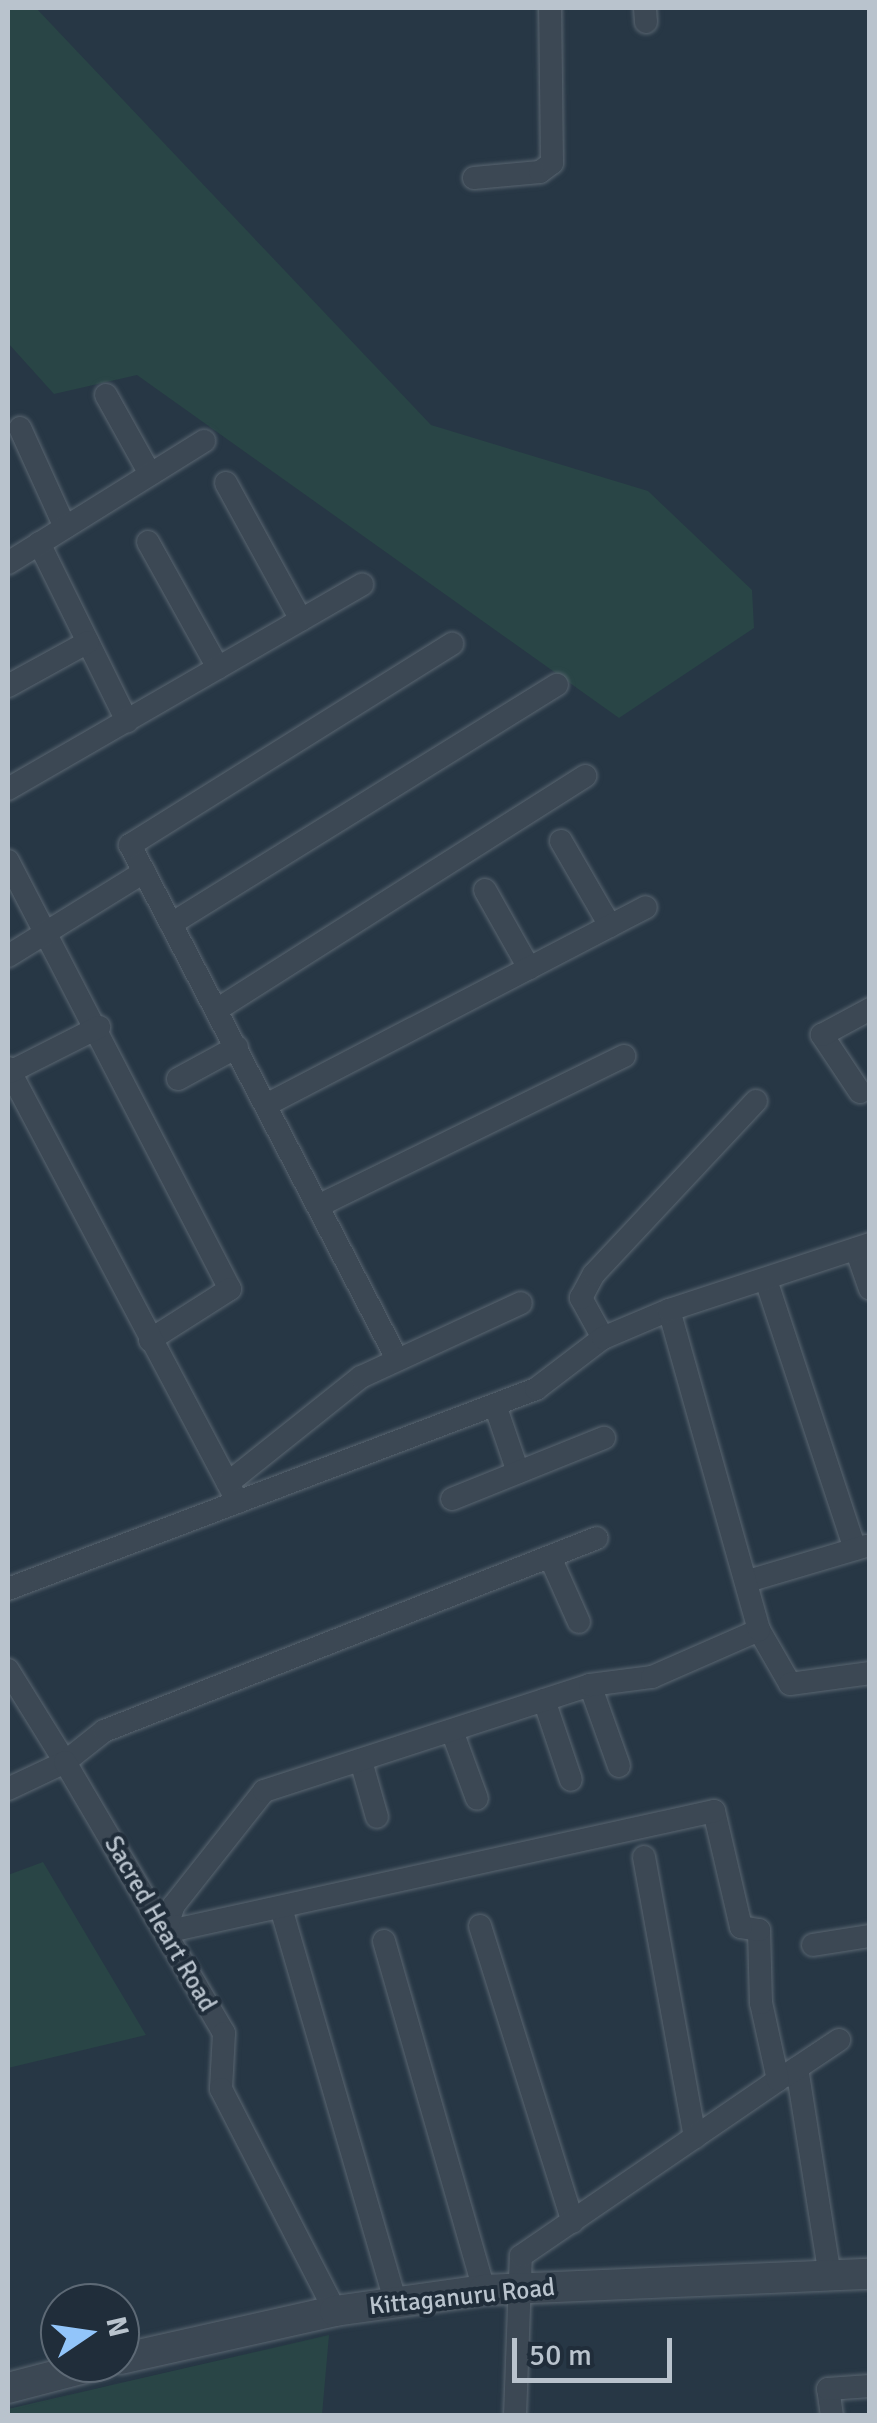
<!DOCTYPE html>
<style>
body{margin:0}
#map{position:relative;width:877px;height:2423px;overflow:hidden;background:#273745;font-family:Signika,sans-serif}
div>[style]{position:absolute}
.green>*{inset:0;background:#294546}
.roads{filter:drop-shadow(0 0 2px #5a6671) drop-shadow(0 0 2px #5a6671)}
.minor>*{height:22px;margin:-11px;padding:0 11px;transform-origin:11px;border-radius:11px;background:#3c4854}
.tertiary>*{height:30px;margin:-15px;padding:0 15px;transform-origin:15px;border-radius:15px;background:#3c4854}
span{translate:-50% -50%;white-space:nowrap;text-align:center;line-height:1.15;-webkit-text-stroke:8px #202d3a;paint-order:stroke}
.street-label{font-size:25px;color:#b9c3cd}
.frame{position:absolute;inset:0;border:10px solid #b9c3cd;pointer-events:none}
.north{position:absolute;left:40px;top:2283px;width:100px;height:100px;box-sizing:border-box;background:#202d3a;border:2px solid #5d6975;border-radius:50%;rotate:77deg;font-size:28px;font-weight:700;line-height:40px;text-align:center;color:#b9c3cd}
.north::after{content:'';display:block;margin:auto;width:35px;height:45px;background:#92c5fa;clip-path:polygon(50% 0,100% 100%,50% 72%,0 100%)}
.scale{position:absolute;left:512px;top:2338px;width:160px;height:45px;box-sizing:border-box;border:5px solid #b9c3cd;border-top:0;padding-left:12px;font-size:30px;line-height:35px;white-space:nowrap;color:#b9c3cd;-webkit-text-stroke:8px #202d3a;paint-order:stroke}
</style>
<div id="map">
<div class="green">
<div style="clip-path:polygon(8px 8px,36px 8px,431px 425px,648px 491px,752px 590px,754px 628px,619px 718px,137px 375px,54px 394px,8px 343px)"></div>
<div style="clip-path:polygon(43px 1862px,146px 2035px,8px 2068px,8px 1875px)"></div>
<div style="clip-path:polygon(329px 2335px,322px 2415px,8px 2415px,8px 2409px)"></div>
</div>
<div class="roads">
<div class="minor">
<div style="left:645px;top:8px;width:14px;rotate:86deg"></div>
<div style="left:474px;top:178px;width:66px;rotate:-5.2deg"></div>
<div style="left:540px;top:172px;width:15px;rotate:-37deg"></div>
<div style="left:552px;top:163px;width:155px;rotate:-90.7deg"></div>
<div style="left:106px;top:395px;width:90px;rotate:60.9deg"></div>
<div style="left:20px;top:428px;width:109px;rotate:65.6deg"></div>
<div style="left:226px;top:483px;width:156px;rotate:61.3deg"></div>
<div style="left:148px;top:542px;width:144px;rotate:60.9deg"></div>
<div style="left:39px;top:543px;width:199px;rotate:63.7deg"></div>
<div style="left:8px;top:563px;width:231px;rotate:-31.9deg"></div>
<div style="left:8px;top:686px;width:91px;rotate:-28.8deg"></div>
<div style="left:8px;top:789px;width:409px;rotate:-30deg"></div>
<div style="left:561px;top:841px;width:98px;rotate:60deg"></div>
<div style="left:8px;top:861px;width:482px;rotate:62.6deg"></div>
<div style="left:230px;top:1289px;width:95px;rotate:147.5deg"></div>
<div style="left:485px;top:890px;width:90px;rotate:60.6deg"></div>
<div style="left:171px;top:924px;width:454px;rotate:-31.8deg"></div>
<div style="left:8px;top:956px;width:160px;rotate:-31.7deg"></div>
<div style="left:218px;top:1009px;width:435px;rotate:-32.4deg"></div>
<div style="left:8px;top:1068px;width:491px;rotate:62.1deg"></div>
<div style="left:10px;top:1072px;width:100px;rotate:-26.8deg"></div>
<div style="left:178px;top:1079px;width:67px;rotate:-28.5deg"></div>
<div style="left:860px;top:1092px;width:69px;rotate:-123.7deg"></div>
<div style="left:822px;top:1035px;width:55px;rotate:-28.4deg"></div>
<div style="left:266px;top:1105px;width:428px;rotate:-27.5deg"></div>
<div style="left:318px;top:1206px;width:341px;rotate:-26.1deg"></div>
<div style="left:856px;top:1249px;width:42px;rotate:70.7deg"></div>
<div style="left:766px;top:1280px;width:283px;rotate:71.7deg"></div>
<div style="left:603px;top:1338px;width:46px;rotate:-118.8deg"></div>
<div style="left:581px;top:1298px;width:27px;rotate:-62deg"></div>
<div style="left:594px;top:1274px;width:237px;rotate:-46.9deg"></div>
<div style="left:396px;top:1357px;width:577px;rotate:-117.45deg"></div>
<div style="left:130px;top:845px;width:380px;rotate:-32deg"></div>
<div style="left:495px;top:1405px;width:71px;rotate:71.1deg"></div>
<div style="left:228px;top:1483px;width:170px;rotate:-38.6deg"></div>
<div style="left:361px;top:1377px;width:176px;rotate:-24.8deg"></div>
<div style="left:452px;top:1499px;width:164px;rotate:-21.9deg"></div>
<div style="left:550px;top:1557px;width:71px;rotate:66deg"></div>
<div style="left:748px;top:1581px;width:123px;rotate:-16.5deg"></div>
<div style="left:8px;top:1589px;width:565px;rotate:-20.75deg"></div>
<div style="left:536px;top:1389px;width:84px;rotate:-37.3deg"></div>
<div style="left:603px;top:1338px;width:72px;rotate:-23deg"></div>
<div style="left:759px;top:1630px;width:62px;rotate:60.1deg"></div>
<div style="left:790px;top:1684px;width:81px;rotate:-7.8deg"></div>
<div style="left:8px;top:1670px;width:108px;rotate:58.2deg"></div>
<div style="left:65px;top:1762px;width:50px;rotate:-38.5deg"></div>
<div style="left:104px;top:1731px;width:529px;rotate:-21.38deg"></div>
<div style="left:590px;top:1685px;width:86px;rotate:70.3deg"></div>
<div style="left:544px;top:1700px;width:84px;rotate:71.4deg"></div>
<div style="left:452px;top:1731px;width:72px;rotate:69.8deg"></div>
<div style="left:361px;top:1761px;width:58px;rotate:74.1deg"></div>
<div style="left:8px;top:1789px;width:63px;rotate:-25.3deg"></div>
<div style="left:65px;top:1762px;width:314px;rotate:59.6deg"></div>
<div style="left:224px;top:2033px;width:56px;rotate:93.1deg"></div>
<div style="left:221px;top:2089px;width:250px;rotate:62.8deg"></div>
<div style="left:644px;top:1857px;width:285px;rotate:79.7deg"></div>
<div style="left:281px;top:1908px;width:411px;rotate:73.8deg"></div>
<div style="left:480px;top:1926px;width:310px;rotate:72.6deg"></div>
<div style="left:384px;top:1941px;width:363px;rotate:74deg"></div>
<div style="left:813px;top:1945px;width:58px;rotate:-9deg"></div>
<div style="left:797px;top:2068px;width:211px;rotate:81deg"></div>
<div style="left:785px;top:2076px;width:65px;rotate:-33.7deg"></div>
<div style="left:515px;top:2416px;width:160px;rotate:-87.9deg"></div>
<div style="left:521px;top:2256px;width:311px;rotate:-34.4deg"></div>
<div style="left:778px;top:2080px;width:79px;rotate:-102.4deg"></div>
<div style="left:761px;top:2003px;width:73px;rotate:-91.6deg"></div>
<div style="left:759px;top:1930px;width:18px;rotate:-171deg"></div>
<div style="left:741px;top:1927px;width:119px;rotate:-103.1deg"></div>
<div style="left:714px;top:1811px;width:562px;rotate:167.57deg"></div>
<div style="left:165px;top:1932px;width:28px;rotate:-72deg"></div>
<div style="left:174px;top:1905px;width:145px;rotate:-51.7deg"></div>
<div style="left:264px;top:1791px;width:343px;rotate:-18deg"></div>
<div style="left:590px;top:1685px;width:63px;rotate:-7.4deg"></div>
<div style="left:652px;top:1677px;width:117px;rotate:-23.7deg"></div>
<div style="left:759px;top:1630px;width:332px;rotate:-105.7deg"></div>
<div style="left:669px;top:1310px;width:212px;rotate:-18.2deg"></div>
<div style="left:832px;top:2416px;width:27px;rotate:-98deg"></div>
<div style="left:828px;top:2389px;width:42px;rotate:-4.1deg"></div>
</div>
<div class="tertiary">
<div style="left:120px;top:2359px;width:220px;rotate:-12.6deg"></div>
<div style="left:335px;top:2311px;width:150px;rotate:-8deg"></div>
<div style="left:484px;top:2290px;width:386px;rotate:-2.4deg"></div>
<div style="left:8px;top:2388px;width:99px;rotate:-14.6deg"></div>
</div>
</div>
<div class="street-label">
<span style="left:160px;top:1924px;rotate:60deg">Sacred Heart Road</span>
<span style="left:462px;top:2297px;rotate:-6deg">Kittaganuru Road</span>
</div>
<div class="frame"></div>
<div class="north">N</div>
<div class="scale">50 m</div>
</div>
